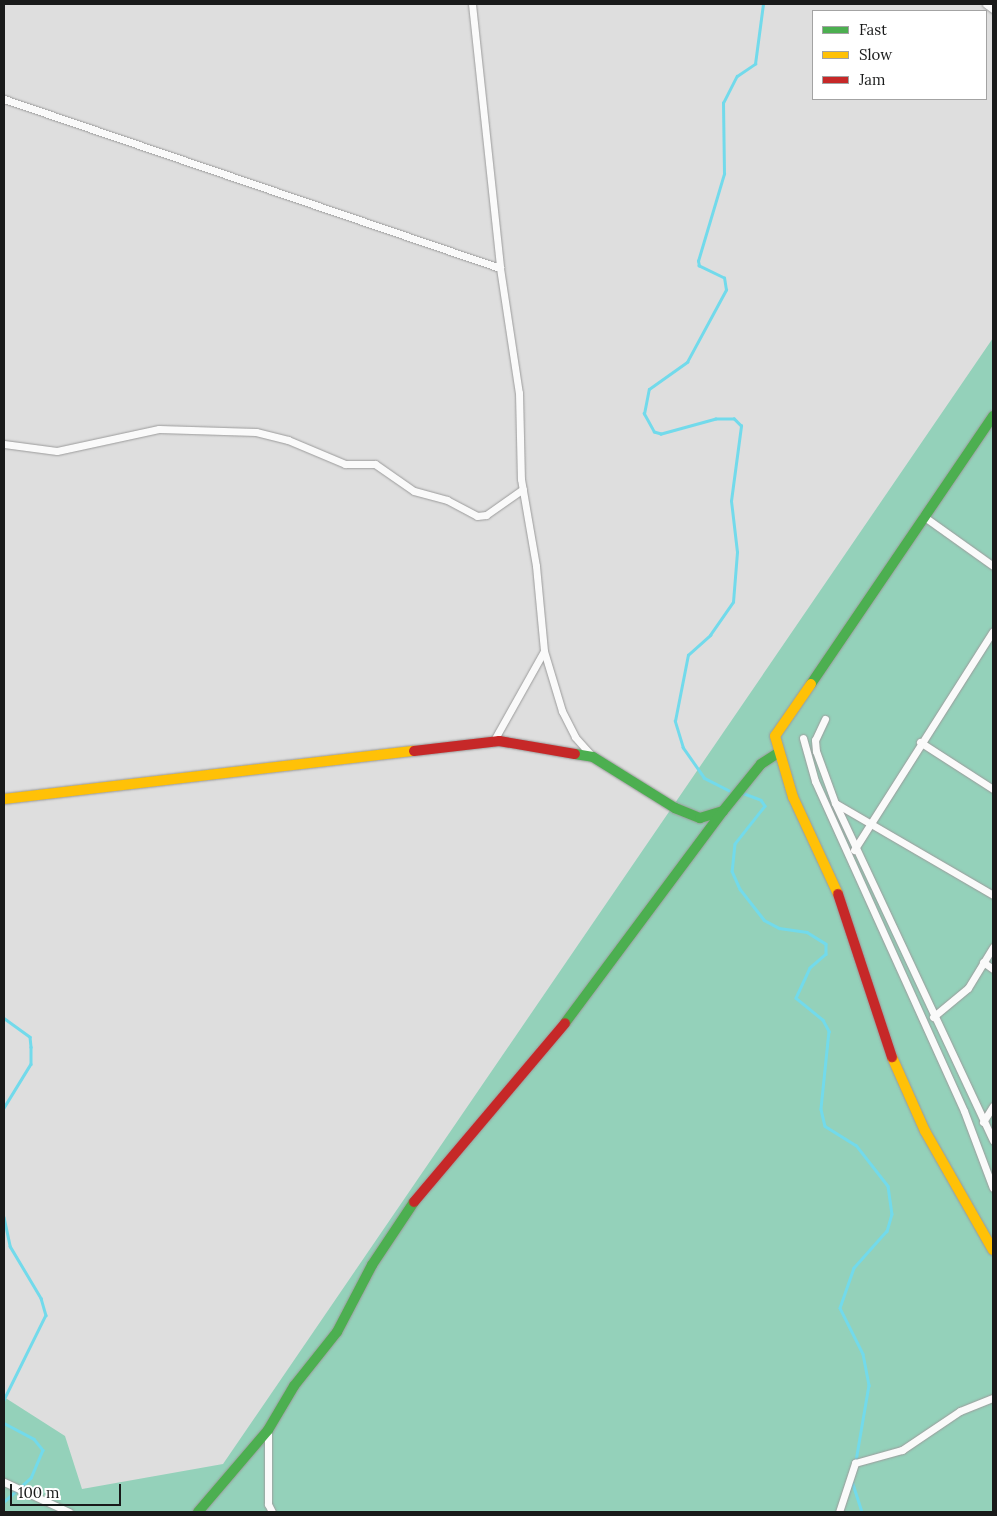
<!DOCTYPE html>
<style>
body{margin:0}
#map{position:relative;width:997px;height:1516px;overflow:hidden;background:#dedede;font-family:Lora,serif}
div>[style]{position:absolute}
.green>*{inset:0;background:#94d1ba}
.stream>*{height:2.5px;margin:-1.25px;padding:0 1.25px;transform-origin:1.25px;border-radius:1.25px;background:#72daeb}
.roads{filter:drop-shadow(0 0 1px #9b9b9b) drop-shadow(0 0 1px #9b9b9b)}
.street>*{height:7px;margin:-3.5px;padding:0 3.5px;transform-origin:3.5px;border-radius:3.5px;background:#fafafa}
.fast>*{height:10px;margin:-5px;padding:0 5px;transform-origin:5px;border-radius:5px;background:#4caf50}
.slow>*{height:10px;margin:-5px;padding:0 5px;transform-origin:5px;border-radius:5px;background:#ffc107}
.jam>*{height:10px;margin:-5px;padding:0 5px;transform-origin:5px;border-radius:5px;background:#c62828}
span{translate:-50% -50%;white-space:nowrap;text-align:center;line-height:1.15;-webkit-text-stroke:5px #fff;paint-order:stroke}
.frame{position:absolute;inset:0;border:5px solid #191a1a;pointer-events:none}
.legend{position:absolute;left:812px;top:10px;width:175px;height:90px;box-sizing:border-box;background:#fff;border:1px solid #a3a3a3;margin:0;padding:6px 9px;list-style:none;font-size:15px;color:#191a1a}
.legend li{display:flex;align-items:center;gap:10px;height:25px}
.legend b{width:25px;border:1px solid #a3a3a3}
.scale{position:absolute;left:10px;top:1484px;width:111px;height:22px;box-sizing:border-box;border:2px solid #191a1a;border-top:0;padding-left:6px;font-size:15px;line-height:18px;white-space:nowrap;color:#191a1a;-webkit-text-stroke:4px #fff;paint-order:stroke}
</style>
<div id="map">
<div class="green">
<div style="clip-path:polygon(993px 338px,993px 1512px,4px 1512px,4px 1397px,65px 1436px,82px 1489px,223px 1464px)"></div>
</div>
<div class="stream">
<div style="left:729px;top:791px;width:28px;rotate:-153deg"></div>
<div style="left:704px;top:778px;width:37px;rotate:-125deg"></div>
<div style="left:683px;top:748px;width:28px;rotate:-107deg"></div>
<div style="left:675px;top:721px;width:67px;rotate:-78.9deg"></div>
<div style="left:688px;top:655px;width:30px;rotate:-42deg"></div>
<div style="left:710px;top:635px;width:40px;rotate:-55.1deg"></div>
<div style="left:733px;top:602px;width:50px;rotate:-85.4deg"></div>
<div style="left:737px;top:552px;width:51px;rotate:-96.7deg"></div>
<div style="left:731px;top:501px;width:76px;rotate:-82.4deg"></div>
<div style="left:741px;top:426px;width:10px;rotate:-135deg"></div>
<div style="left:734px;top:419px;width:18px;rotate:180deg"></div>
<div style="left:716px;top:419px;width:57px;rotate:164.7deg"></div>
<div style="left:661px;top:434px;width:7px;rotate:-164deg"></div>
<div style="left:654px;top:432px;width:21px;rotate:-119deg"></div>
<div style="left:644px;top:414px;width:25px;rotate:-79deg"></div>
<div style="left:649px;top:389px;width:47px;rotate:-35.4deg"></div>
<div style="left:687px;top:362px;width:82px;rotate:-61.6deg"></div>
<div style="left:726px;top:290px;width:12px;rotate:-99deg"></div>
<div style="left:724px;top:278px;width:28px;rotate:-154deg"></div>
<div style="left:699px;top:266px;width:5px;rotate:-101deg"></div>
<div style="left:698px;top:261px;width:91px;rotate:-73.4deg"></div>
<div style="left:724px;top:174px;width:71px;rotate:-90.8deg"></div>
<div style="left:723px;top:103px;width:30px;rotate:-63deg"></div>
<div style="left:737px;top:76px;width:22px;rotate:-34deg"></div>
<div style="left:755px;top:64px;width:61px;rotate:-82.4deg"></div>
<div style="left:743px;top:793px;width:19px;rotate:21deg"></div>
<div style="left:761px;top:800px;width:7px;rotate:56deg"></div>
<div style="left:765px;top:806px;width:48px;rotate:128.3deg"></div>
<div style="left:735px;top:844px;width:27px;rotate:96deg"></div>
<div style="left:732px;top:871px;width:20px;rotate:66deg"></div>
<div style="left:740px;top:889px;width:39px;rotate:52deg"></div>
<div style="left:764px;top:920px;width:17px;rotate:28deg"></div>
<div style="left:779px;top:928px;width:28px;rotate:8deg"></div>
<div style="left:807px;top:932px;width:22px;rotate:32deg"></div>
<div style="left:826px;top:944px;width:10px;rotate:90deg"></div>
<div style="left:826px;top:954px;width:21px;rotate:139deg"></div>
<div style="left:810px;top:968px;width:33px;rotate:115deg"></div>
<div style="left:796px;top:998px;width:35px;rotate:39deg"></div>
<div style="left:823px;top:1020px;width:13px;rotate:61deg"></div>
<div style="left:829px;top:1031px;width:78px;rotate:95.9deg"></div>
<div style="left:821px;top:1109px;width:17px;rotate:77deg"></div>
<div style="left:825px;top:1126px;width:36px;rotate:32deg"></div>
<div style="left:856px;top:1145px;width:52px;rotate:52deg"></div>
<div style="left:888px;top:1186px;width:28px;rotate:82deg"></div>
<div style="left:892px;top:1214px;width:18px;rotate:106deg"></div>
<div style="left:887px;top:1231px;width:50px;rotate:131.7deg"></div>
<div style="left:854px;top:1268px;width:42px;rotate:109.3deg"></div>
<div style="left:840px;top:1308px;width:51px;rotate:63.4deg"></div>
<div style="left:863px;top:1354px;width:32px;rotate:79deg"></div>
<div style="left:869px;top:1385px;width:77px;rotate:99.7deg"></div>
<div style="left:4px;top:1018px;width:32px;rotate:36deg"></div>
<div style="left:30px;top:1037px;width:10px;rotate:84deg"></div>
<div style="left:31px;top:1047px;width:17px;rotate:90deg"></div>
<div style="left:31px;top:1064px;width:52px;rotate:121.5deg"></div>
<div style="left:4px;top:1217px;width:30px;rotate:78deg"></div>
<div style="left:10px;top:1246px;width:61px;rotate:59.2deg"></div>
<div style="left:41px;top:1298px;width:18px;rotate:74deg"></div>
<div style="left:46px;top:1315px;width:95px;rotate:116.3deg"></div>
<div style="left:4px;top:1423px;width:34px;rotate:28deg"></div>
<div style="left:34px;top:1439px;width:14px;rotate:51deg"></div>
<div style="left:43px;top:1450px;width:30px;rotate:113deg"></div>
<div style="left:31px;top:1478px;width:36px;rotate:138deg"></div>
<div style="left:852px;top:1481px;width:33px;rotate:72deg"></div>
</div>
<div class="roads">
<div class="street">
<div style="left:472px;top:4px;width:265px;rotate:83.9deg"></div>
<div style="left:500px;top:268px;width:126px;rotate:81.4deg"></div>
<div style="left:519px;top:393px;width:86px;rotate:88.7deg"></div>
<div style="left:521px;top:479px;width:88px;rotate:80.2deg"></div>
<div style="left:536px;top:566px;width:85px;rotate:84.6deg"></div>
<div style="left:544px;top:651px;width:63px;rotate:73.3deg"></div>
<div style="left:562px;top:711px;width:29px;rotate:63deg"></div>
<div style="left:575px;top:737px;width:27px;rotate:48deg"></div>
<div style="left:986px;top:4px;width:9px;rotate:36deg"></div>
<div style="left:4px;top:99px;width:524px;rotate:18.82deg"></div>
<div style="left:4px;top:444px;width:53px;rotate:7.5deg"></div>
<div style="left:57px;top:451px;width:104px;rotate:-12.2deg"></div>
<div style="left:159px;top:429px;width:97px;rotate:1.8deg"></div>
<div style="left:256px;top:432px;width:33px;rotate:14deg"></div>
<div style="left:288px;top:440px;width:62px;rotate:22.8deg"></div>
<div style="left:345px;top:464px;width:30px"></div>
<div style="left:375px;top:464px;width:47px;rotate:34.7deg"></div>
<div style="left:414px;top:491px;width:34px;rotate:15deg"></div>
<div style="left:447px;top:500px;width:34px;rotate:28deg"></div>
<div style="left:477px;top:516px;width:9px;rotate:-6deg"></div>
<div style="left:486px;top:515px;width:45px;rotate:-35.1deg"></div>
<div style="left:923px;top:516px;width:86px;rotate:35.5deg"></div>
<div style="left:825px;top:719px;width:23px;rotate:115deg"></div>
<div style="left:815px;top:740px;width:11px;rotate:85deg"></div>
<div style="left:816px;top:751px;width:55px;rotate:69.9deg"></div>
<div style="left:835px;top:803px;width:373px;rotate:64.9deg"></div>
<div style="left:803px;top:738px;width:45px;rotate:74.4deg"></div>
<div style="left:815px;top:781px;width:362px;rotate:65.7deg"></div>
<div style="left:964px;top:1111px;width:82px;rotate:69.4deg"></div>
<div style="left:493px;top:742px;width:104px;rotate:-60.7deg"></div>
<div style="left:920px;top:742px;width:87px;rotate:32.8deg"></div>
<div style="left:835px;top:803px;width:183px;rotate:30.2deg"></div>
<div style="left:854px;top:850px;width:259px;rotate:-57.6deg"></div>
<div style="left:983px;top:962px;width:12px;rotate:35deg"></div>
<div style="left:933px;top:1017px;width:45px;rotate:-39.6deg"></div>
<div style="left:968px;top:988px;width:48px;rotate:-58.6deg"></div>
<div style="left:983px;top:1122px;width:19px;rotate:-58deg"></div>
<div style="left:268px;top:1430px;width:74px;rotate:90deg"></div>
<div style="left:268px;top:1504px;width:9px;rotate:63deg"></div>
<div style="left:4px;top:1482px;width:72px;rotate:24.8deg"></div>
<div style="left:839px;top:1512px;width:52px;rotate:-71.9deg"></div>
<div style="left:855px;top:1463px;width:49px;rotate:-15.5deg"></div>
<div style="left:902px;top:1450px;width:70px;rotate:-33.9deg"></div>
<div style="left:960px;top:1411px;width:35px;rotate:-22deg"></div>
</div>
<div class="fast">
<div style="left:811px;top:684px;width:324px;rotate:-55.8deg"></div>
<div style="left:575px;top:754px;width:18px;rotate:9deg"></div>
<div style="left:593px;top:757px;width:97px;rotate:31.9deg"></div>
<div style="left:675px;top:808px;width:27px;rotate:22deg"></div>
<div style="left:700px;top:818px;width:24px;rotate:-17deg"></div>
<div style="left:723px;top:811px;width:60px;rotate:-51deg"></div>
<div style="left:761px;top:764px;width:20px;rotate:-33deg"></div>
<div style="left:565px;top:1023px;width:264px;rotate:-53.3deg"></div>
<div style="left:198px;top:1512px;width:108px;rotate:-49.5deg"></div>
<div style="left:268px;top:1430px;width:51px;rotate:-59.4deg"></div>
<div style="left:294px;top:1386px;width:69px;rotate:-51.5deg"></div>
<div style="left:337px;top:1332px;width:76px;rotate:-62.4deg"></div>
<div style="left:372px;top:1265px;width:76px;rotate:-56.3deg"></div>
</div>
<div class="slow">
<div style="left:811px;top:684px;width:63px;rotate:124.7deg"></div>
<div style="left:775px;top:736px;width:64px;rotate:73.6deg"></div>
<div style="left:793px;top:797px;width:107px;rotate:65.1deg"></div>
<div style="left:4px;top:799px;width:413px;rotate:-6.7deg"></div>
<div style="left:892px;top:1057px;width:81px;rotate:66deg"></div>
<div style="left:925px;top:1131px;width:137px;rotate:60.3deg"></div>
</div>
<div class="jam">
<div style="left:414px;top:751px;width:86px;rotate:-6.7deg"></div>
<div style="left:499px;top:741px;width:77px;rotate:9.7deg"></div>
<div style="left:838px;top:894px;width:172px;rotate:71.7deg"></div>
<div style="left:414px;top:1202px;width:234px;rotate:-49.8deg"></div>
</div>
</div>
<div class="frame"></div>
<ul class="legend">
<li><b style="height:6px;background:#4caf50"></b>Fast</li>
<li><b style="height:6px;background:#ffc107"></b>Slow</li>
<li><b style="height:6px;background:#c62828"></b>Jam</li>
</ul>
<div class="scale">100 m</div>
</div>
